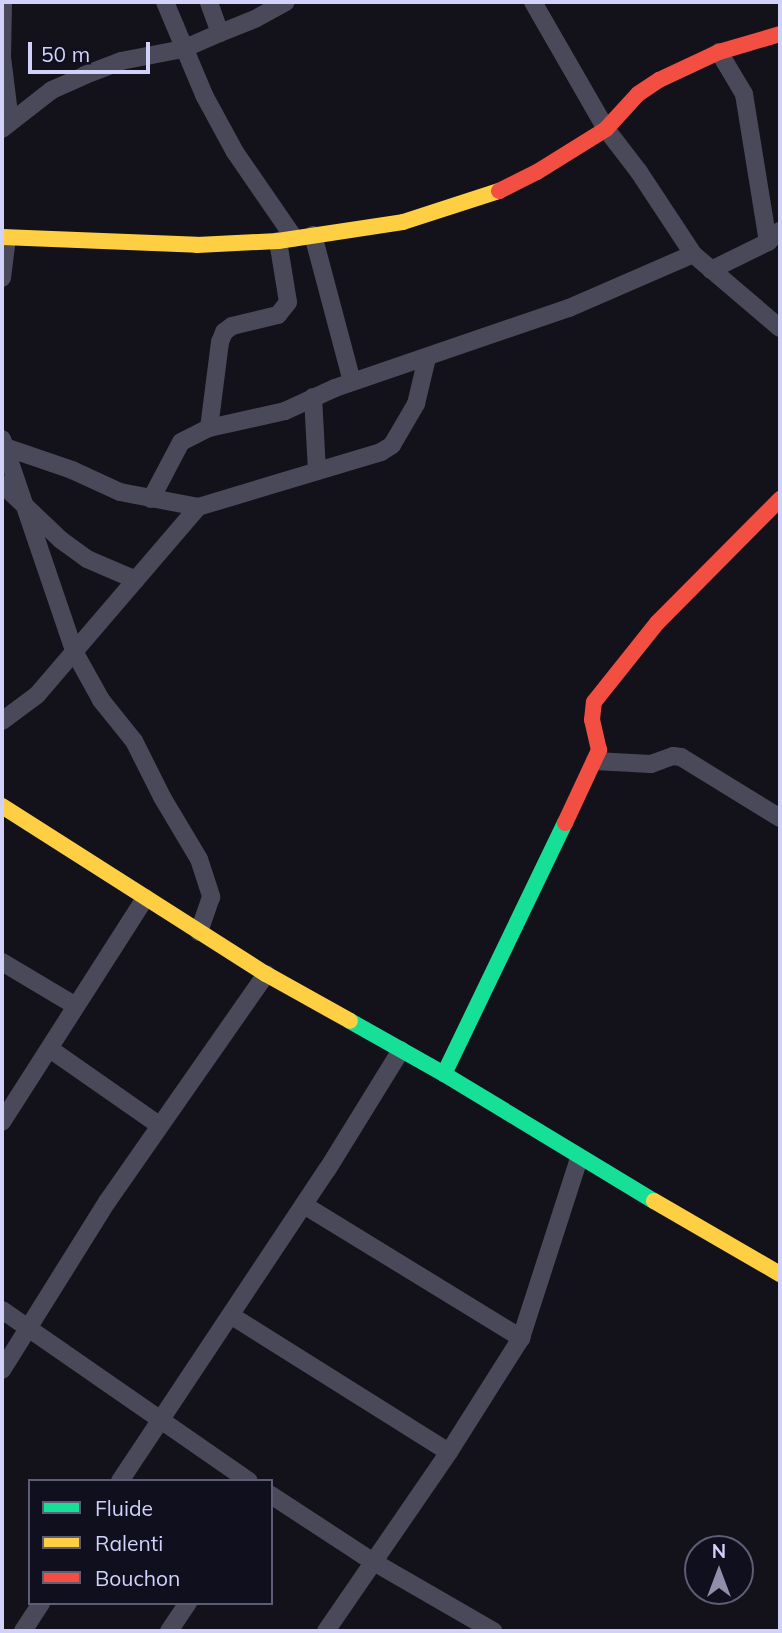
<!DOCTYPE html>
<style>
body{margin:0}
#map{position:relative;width:782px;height:1633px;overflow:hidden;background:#13121a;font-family:Mulish,sans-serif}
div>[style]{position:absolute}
.street>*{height:18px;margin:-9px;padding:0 9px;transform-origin:9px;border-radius:9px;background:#49495a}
.fast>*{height:16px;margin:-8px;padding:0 8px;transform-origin:8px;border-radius:8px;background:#16e098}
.slow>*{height:16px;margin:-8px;padding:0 8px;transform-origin:8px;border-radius:8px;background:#ffcf43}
.jam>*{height:16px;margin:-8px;padding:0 8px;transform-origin:8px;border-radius:8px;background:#f24e42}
span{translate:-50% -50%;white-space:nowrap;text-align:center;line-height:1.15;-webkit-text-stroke:5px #100f1e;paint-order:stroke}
.frame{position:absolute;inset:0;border:4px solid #d2d1f9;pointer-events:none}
.legend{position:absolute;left:28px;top:1479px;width:245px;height:126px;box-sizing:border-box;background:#100f1e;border:2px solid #5e5d76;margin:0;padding:9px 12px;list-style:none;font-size:21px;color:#d2d1f9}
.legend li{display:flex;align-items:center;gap:14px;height:35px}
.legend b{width:35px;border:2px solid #5e5d76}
.north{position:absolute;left:684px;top:1535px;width:70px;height:70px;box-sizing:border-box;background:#100f1e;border:2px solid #5e5d76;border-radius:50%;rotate:0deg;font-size:19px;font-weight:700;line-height:28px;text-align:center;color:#d2d1f9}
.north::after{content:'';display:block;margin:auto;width:24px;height:32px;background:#8f8eab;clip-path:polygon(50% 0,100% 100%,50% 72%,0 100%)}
.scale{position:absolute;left:28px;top:42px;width:122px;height:32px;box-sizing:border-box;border:4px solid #d2d1f9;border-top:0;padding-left:9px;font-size:21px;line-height:24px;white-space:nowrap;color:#d2d1f9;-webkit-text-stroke:5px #100f1e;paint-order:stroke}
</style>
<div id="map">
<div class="street">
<div style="left:3px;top:2px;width:55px;rotate:91deg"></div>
<div style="left:2px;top:57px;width:64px;rotate:82.9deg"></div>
<div style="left:165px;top:2px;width:101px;rotate:67.2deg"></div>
<div style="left:204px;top:95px;width:65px;rotate:61.5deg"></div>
<div style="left:235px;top:152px;width:104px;rotate:55.5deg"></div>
<div style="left:533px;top:2px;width:146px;rotate:60.1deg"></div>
<div style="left:606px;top:129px;width:54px;rotate:52.5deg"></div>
<div style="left:639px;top:172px;width:98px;rotate:56.6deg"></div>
<div style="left:693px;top:254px;width:114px;rotate:40.4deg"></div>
<div style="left:220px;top:33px;width:38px;rotate:-22deg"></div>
<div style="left:255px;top:19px;width:35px;rotate:-29deg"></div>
<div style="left:719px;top:52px;width:49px;rotate:59.2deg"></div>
<div style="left:744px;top:94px;width:150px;rotate:80.8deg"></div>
<div style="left:2px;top:129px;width:63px;rotate:-38deg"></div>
<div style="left:52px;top:90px;width:36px;rotate:-24deg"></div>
<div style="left:85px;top:75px;width:39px;rotate:-21deg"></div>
<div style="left:121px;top:61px;width:63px;rotate:-11deg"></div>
<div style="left:183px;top:49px;width:40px;rotate:-23.4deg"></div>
<div style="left:220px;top:33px;width:33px;rotate:-110deg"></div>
<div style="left:313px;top:235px;width:152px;rotate:75.1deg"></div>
<div style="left:711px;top:270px;width:64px;rotate:-26.2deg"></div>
<div style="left:768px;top:242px;width:16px;rotate:-43deg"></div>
<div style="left:2px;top:278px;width:40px;rotate:-82.9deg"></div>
<div style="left:313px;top:397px;width:74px;rotate:86.9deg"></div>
<div style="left:209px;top:428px;width:87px;rotate:-82.7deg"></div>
<div style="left:220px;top:342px;width:11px;rotate:-68deg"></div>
<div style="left:224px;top:332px;width:10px;rotate:-37deg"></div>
<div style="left:232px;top:326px;width:47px;rotate:-13.4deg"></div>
<div style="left:278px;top:315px;width:16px;rotate:-52deg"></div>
<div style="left:288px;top:302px;width:62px;rotate:-99.3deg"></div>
<div style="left:2px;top:439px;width:226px;rotate:71.2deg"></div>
<div style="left:75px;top:653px;width:54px;rotate:61deg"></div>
<div style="left:101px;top:700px;width:53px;rotate:51.2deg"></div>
<div style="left:134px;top:741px;width:63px;rotate:63.4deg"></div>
<div style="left:162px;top:797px;width:72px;rotate:59.2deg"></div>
<div style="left:199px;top:859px;width:40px;rotate:72deg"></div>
<div style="left:211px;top:897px;width:37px;rotate:109deg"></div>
<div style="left:5px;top:447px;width:71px;rotate:18.9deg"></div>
<div style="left:72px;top:470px;width:53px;rotate:24.6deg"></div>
<div style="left:120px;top:492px;width:79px;rotate:10.9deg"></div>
<div style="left:2px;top:484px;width:81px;rotate:43.5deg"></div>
<div style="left:61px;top:540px;width:32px;rotate:36deg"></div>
<div style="left:87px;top:559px;width:53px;rotate:23.2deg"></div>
<div style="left:151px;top:499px;width:64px;rotate:-62.2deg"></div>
<div style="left:181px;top:442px;width:31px;rotate:-27deg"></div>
<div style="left:209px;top:428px;width:78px;rotate:-12.6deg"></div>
<div style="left:285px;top:411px;width:55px;rotate:-24.7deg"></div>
<div style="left:335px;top:388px;width:247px;rotate:-18.9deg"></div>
<div style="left:569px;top:308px;width:135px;rotate:-23.5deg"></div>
<div style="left:2px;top:721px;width:44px;rotate:-36.6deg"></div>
<div style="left:37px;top:695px;width:248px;rotate:-49.4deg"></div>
<div style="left:198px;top:507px;width:191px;rotate:-16.7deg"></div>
<div style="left:381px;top:452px;width:13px;rotate:-32deg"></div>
<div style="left:392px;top:445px;width:48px;rotate:-59.7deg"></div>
<div style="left:416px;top:404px;width:47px;rotate:-76.6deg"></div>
<div style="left:595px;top:761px;width:56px;rotate:3.1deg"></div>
<div style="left:651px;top:764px;width:23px;rotate:-20deg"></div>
<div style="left:673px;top:756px;width:8px;rotate:7deg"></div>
<div style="left:681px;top:757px;width:116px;rotate:31.6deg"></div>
<div style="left:2px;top:962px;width:84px;rotate:30.8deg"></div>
<div style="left:50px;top:1049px;width:133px;rotate:34.9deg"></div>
<div style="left:2px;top:1122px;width:266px;rotate:-57.4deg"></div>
<div style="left:304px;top:1205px;width:255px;rotate:31.5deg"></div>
<div style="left:2px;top:1310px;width:300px;rotate:34.7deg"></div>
<div style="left:232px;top:1316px;width:256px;rotate:32.1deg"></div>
<div style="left:2px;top:1370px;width:198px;rotate:-58deg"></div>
<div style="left:107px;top:1202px;width:278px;rotate:-55.1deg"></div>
<div style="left:120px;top:1481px;width:374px;rotate:-56.4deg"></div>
<div style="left:327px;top:1170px;width:141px;rotate:-58.3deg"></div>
<div style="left:271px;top:1495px;width:121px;rotate:33.2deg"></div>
<div style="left:372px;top:1561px;width:140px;rotate:30deg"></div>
<div style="left:23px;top:1631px;width:33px;rotate:-57deg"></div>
<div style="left:169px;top:1631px;width:34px;rotate:-56deg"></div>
<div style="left:326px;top:1631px;width:217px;rotate:-55.5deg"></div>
<div style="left:449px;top:1452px;width:135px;rotate:-57.7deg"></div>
<div style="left:521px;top:1338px;width:189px;rotate:-72.1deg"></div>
</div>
<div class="fast">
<div style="left:350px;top:1021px;width:108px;rotate:29.4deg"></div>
<div style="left:444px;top:1074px;width:245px;rotate:31.2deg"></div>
<div style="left:444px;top:1074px;width:279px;rotate:-64.3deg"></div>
</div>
<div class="slow">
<div style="left:2px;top:237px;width:195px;rotate:2.3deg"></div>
<div style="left:197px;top:245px;width:81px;rotate:-2.8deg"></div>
<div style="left:278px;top:241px;width:126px;rotate:-8.6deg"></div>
<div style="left:403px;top:222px;width:101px;rotate:-17.9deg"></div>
<div style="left:2px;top:806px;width:313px;rotate:32.5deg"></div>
<div style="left:266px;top:974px;width:96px;rotate:29.2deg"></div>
<div style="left:654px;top:1201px;width:146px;rotate:30.1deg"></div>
</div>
<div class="jam">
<div style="left:499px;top:191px;width:42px;rotate:-26.6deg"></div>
<div style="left:537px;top:172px;width:81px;rotate:-31.9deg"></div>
<div style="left:606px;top:129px;width:47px;rotate:-47.6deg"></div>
<div style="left:638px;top:94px;width:25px;rotate:-34deg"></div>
<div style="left:659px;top:80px;width:66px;rotate:-25deg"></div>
<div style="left:719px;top:52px;width:64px;rotate:-16.4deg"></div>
<div style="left:565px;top:823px;width:81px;rotate:-65deg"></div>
<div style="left:599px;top:750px;width:31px;rotate:-103deg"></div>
<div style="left:592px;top:720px;width:18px;rotate:-84deg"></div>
<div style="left:594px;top:702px;width:101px;rotate:-51.4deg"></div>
<div style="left:657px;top:623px;width:175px;rotate:-45.2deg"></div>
</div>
<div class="frame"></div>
<ul class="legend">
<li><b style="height:9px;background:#16e098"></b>Fluide</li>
<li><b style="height:9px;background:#ffcf43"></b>Ralenti</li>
<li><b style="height:9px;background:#f24e42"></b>Bouchon</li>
</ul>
<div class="north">N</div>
<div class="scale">50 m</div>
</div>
